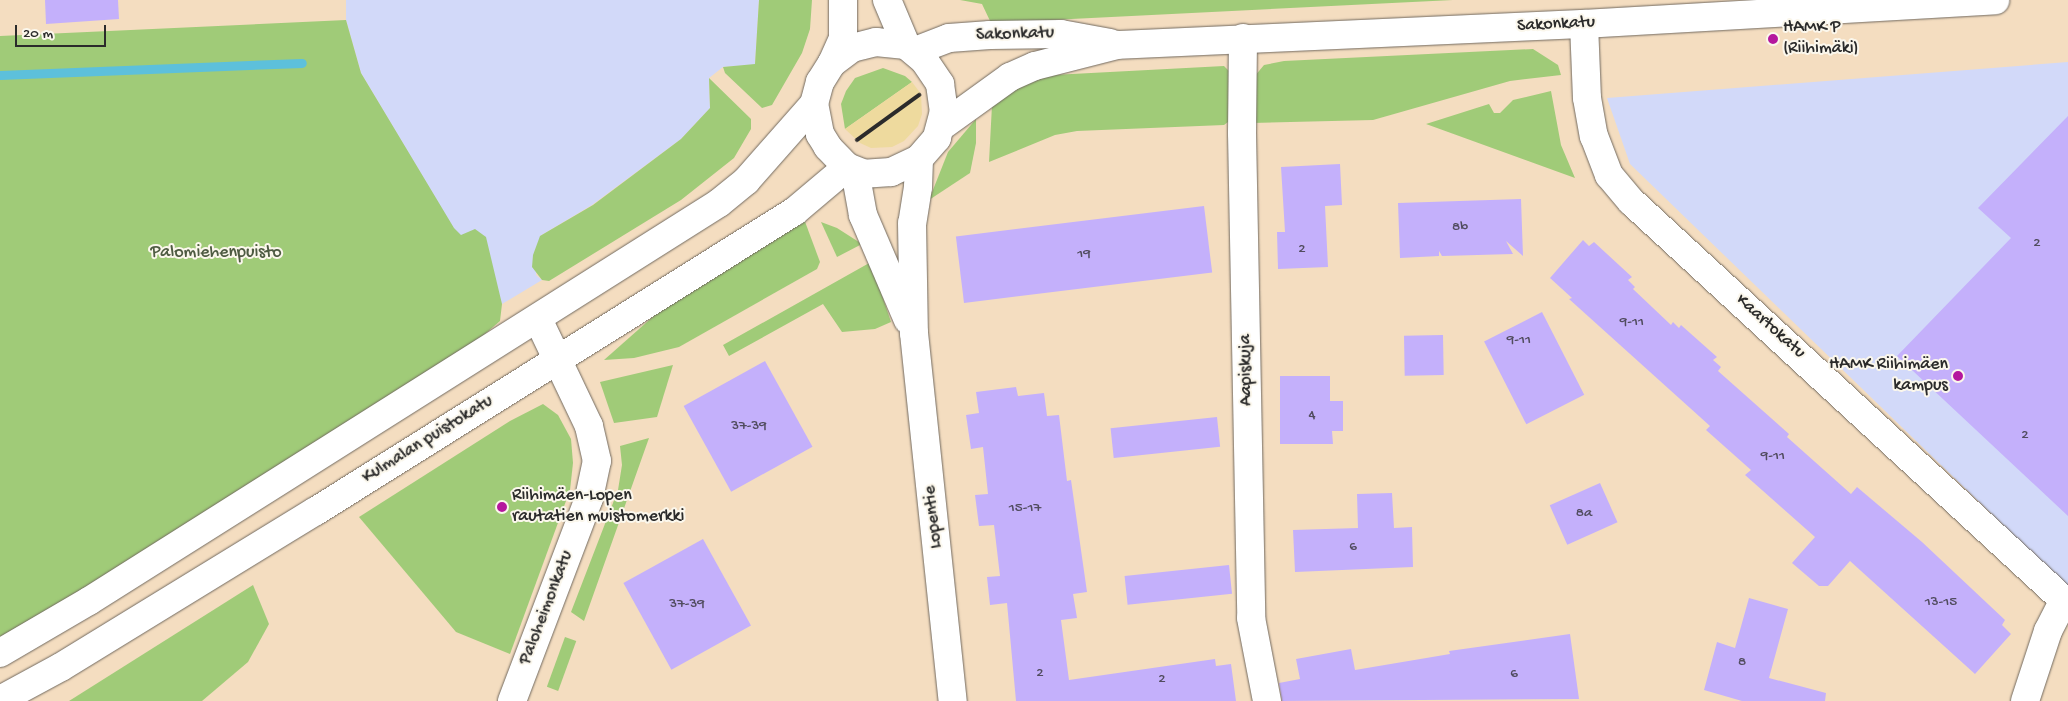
<!DOCTYPE html>
<meta charset="utf-8">
<style>
body{margin:0}
#map{position:relative;width:2068px;height:701px;overflow:hidden;background:#f4ddc0;font-family:"Gochi Hand",sans-serif}
div>[style]{position:absolute}
.built>*{inset:0;background:#d2d9f9}
.green>*{inset:0;background:#a0cb78;transform-origin:0 0}
.sand>*{inset:0;background:#eeda9e}
.stream>*{height:9px;margin:-4.5px;padding:0 4.5px;transform-origin:4.5px;border-radius:4.5px;background:#5dc0db}
.building>*{inset:0;background:#c4b0fb;transform-origin:0 0}
.roads{filter:drop-shadow(0 0 1px #71695f) drop-shadow(0 0 1px #71695f)}
.minor>*{height:28px;margin:-14px;padding:0 14px;transform-origin:14px;border-radius:14px;background:#fff}
.rail>*{height:4px;margin:-2px;padding:0 2px;transform-origin:2px;border-radius:2px;background:#2b2b2b}
.dots>*{width:14px;height:14px;translate:-50% -50%;box-sizing:border-box;border:2px solid #fbf7ec;border-radius:50%}
span{translate:-50% -50%;white-space:nowrap;text-align:center;line-height:1.15;-webkit-text-stroke:4px #fbf7ec;paint-order:stroke}
.number-label{font-size:15px;color:#514c5f}
.number-label span{-webkit-text-stroke-width:0}
.street-label{font-size:18px;color:#2b2b2b}
.poi-label{font-size:18px;color:#2b2b2b}
.left{translate:0 -50%;text-align:left}
.right{translate:-100% -50%;text-align:right}
.park-label{font-size:18px;color:#4e5b42}
.scale{position:absolute;left:15px;top:25px;width:91px;height:22px;box-sizing:border-box;border:2px solid #2b2b2b;border-top:0;padding-left:6px;font-size:15px;line-height:18px;white-space:nowrap;color:#2b2b2b;-webkit-text-stroke:4px #fbf7ec;paint-order:stroke}
</style>
<div id="map">
<div class="built">
<div style="clip-path:polygon(346px 0,759px 0,755px 65px,723px 67px,709px 78px,710px 108px,681px 139px,592px 205px,540px 236px,536px 275px,542px 280px,502px 304px,496px 286px,454px 229px,361px 73px,346px 20px)"></div>
<div style="clip-path:polygon(2068px 62px,2068px 588px,1630px 164px,1607px 98px)"></div>
</div>
<div class="green">
<div style="clip-path:polygon(759px 0,812px 0,810px 29px,802px 53px,772px 105px,762px 108px,725px 73px,723px 67px,755px 64px)"></div>
<div style="clip-path:polygon(960px 0,1453px 0,991px 23px,982px 4px)"></div>
<div style="clip-path:polygon(346px 20px,361px 73px,454px 228px,461px 235px,475px 229px,486px 237px,502px 304px,500px 321px,465px 351px,87px 587px,0 637px,0 36px)"></div>
<div style="clip-path:polygon(1533px 49px,1558px 65px,1561px 75px,1510px 81px,1373px 120px,1252px 123px,1254px 77px,1264px 65px,1284px 61px)"></div>
<div style="clip-path:polygon(1224px 66px,1230px 72px,1232px 119px,1224px 125px,1077px 131px,1055px 135px,989px 162px,992px 105px,1027px 83px,1053px 75px)"></div>
<div style="clip-path:polygon(883px 68px,905px 76px,912px 82px,845px 129px,841px 104px,846px 91px,855px 78px)"></div>
<div style="clip-path:polygon(709px 78px,751px 119px,751px 129px,734px 158px,681px 200px,549px 281px,542px 280px,532px 267px,533px 255px,540px 236px,593px 205px,681px 139px,710px 108px)"></div>
<div style="clip-path:polygon(1551px 91px,1561px 145px,1575px 178px,1426px 124px,1489px 104px,1494px 113px,1500px 113px,1513px 100px)"></div>
<div style="clip-path:polygon(976px 119px,976px 143px,970px 173px,929px 200px,948px 152px)"></div>
<div style="clip-path:polygon(804px 219px,820px 262px,817px 269px,679px 347px,634px 358px,604px 360px,656px 314px)"></div>
<div style="clip-path:polygon(821px 222px,837px 228px,862px 244px,837px 257px)"></div>
<div style="clip-path:polygon(871px 262px,891px 322px,875px 329px,842px 332px,823px 304px,729px 356px,723px 345px)"></div>
<div style="clip-path:polygon(673px 365px,657px 417px,614px 423px,600px 382px)"></div>
<div style="clip-path:polygon(543px 404px,558px 415px,571px 439px,573px 463px,570px 490px,510px 654px,456px 632px,359px 517px,510px 421px)"></div>
<div style="clip-path:polygon(649px 438px,584px 621px,571px 612px,618px 490px,622px 465px,620px 446px)"></div>
<div style="clip-path:polygon(253px 585px,269px 624px,248px 662px,202px 701px,69px 701px)"></div>
<div style="left:565px;top:637px;width:12px;height:53px;rotate:20deg"></div>
</div>
<div class="sand">
<div style="clip-path:polygon(912px 82px,921px 94px,922px 114px,918px 126px,904px 141px,892px 147px,871px 148px,860px 143px,845px 129px)"></div>
</div>
<div class="stream">
<div style="left:0;top:75px;width:302px;rotate:-2.3deg"></div>
</div>
<div class="building">
<div style="clip-path:polygon(45px 0,118px 0,119px 19px,46px 24px)"></div>
<div style="clip-path:polygon(2068px 116px,2068px 516px,1897px 356px,2011px 238px,1978px 208px)"></div>
<div style="clip-path:polygon(1340px 164px,1342px 205px,1325px 206px,1328px 267px,1278px 269px,1277px 232px,1285px 232px,1281px 167px)"></div>
<div style="clip-path:polygon(1521px 199px,1523px 256px,1506px 241px,1513px 254px,1442px 256px,1439px 251px,1439px 256px,1400px 258px,1398px 203px)"></div>
<div style="left:1204px;top:206px;width:67px;height:250px;rotate:83deg"></div>
<div style="clip-path:polygon(1583px 240px,1589px 246px,1594px 242px,1632px 277px,1628px 280px,1635px 287px,1633px 289px,1671px 325px,1673px 322px,1679px 328px,1681px 325px,1717px 357px,1713px 360px,1721px 367px,1718px 371px,1789px 434px,1787px 437px,1851px 494px,1857px 487px,1922px 542px,2005px 620px,2002px 625px,2011px 634px,1975px 674px,1850px 561px,1828px 586px,1819px 586px,1792px 563px,1815px 537px,1745px 475px,1751px 470px,1706px 430px,1710px 426px,1569px 299px,1572px 298px,1550px 278px)"></div>
<div style="left:1542px;top:312px;width:93px;height:65px;rotate:63deg"></div>
<div style="left:1443px;top:335px;width:40px;height:39px;rotate:89deg"></div>
<div style="left:765px;top:361px;width:98px;height:93px;rotate:61deg"></div>
<div style="clip-path:polygon(1280px 376px,1330px 376px,1330px 401px,1343px 401px,1343px 431px,1332px 431px,1333px 444px,1280px 444px)"></div>
<div style="clip-path:polygon(1016px 387px,1018px 396px,1044px 393px,1047px 416px,1059px 415px,1067px 481px,1071px 480px,1087px 592px,1073px 594px,1077px 618px,1061px 620px,1069px 680px,1215px 659px,1216px 666px,1231px 664px,1236px 701px,1016px 701px,1007px 603px,990px 605px,987px 577px,1000px 576px,994px 525px,979px 526px,975px 495px,988px 494px,983px 447px,971px 449px,966px 415px,979px 413px,976px 392px)"></div>
<div style="left:1217px;top:417px;width:30px;height:107px;rotate:84deg"></div>
<div style="left:1600px;top:483px;width:43px;height:55px;rotate:66deg"></div>
<div style="clip-path:polygon(1392px 493px,1394px 528px,1412px 527px,1413px 567px,1295px 572px,1293px 530px,1358px 528px,1357px 494px)"></div>
<div style="left:703px;top:539px;width:99px;height:91px;rotate:61deg"></div>
<div style="left:1229px;top:565px;width:29px;height:105px;rotate:84deg"></div>
<div style="clip-path:polygon(1749px 598px,1788px 609px,1769px 678px,1826px 693px,1825px 701px,1742px 701px,1704px 690px,1717px 642px,1735px 648px)"></div>
<div style="clip-path:polygon(1570px 634px,1579px 699px,1282px 701px,1279px 683px,1300px 679px,1296px 659px,1351px 649px,1355px 670px,1450px 654px,1449px 651px)"></div>
</div>
<div class="roads">
<div class="minor">
<div style="left:887px;top:0;width:49px;rotate:67.1deg"></div>
<div style="left:1584px;top:24px;width:74px;rotate:87.7deg"></div>
<div style="left:1587px;top:98px;width:39px;rotate:80deg"></div>
<div style="left:1594px;top:136px;width:42px;rotate:69deg"></div>
<div style="left:1609px;top:175px;width:35px;rotate:50deg"></div>
<div style="left:1632px;top:202px;width:593px;rotate:42.68deg"></div>
<div style="left:1243px;top:38px;width:95px;rotate:90.6deg"></div>
<div style="left:1242px;top:133px;width:485px;rotate:88.9deg"></div>
<div style="left:1251px;top:618px;width:85px;rotate:79.1deg"></div>
<div style="left:876px;top:42px;width:30px;rotate:6deg"></div>
<div style="left:906px;top:45px;width:23px;rotate:40deg"></div>
<div style="left:924px;top:60px;width:29px;rotate:56deg"></div>
<div style="left:940px;top:84px;width:27px;rotate:82deg"></div>
<div style="left:944px;top:111px;width:28px;rotate:105deg"></div>
<div style="left:937px;top:138px;width:28px;rotate:131deg"></div>
<div style="left:919px;top:159px;width:31px;rotate:155deg"></div>
<div style="left:891px;top:172px;width:26px;rotate:176deg"></div>
<div style="left:865px;top:174px;width:19px;rotate:-159deg"></div>
<div style="left:847px;top:167px;width:28px;rotate:-134deg"></div>
<div style="left:828px;top:147px;width:15px;rotate:-122deg"></div>
<div style="left:820px;top:134px;width:31px;rotate:-101deg"></div>
<div style="left:814px;top:104px;width:23px;rotate:-75deg"></div>
<div style="left:820px;top:82px;width:22px;rotate:-58deg"></div>
<div style="left:832px;top:63px;width:25px;rotate:-37deg"></div>
<div style="left:852px;top:48px;width:25px;rotate:-14deg"></div>
<div style="left:915px;top:51px;width:36px;rotate:-21deg"></div>
<div style="left:949px;top:38px;width:41px;rotate:-4.2deg"></div>
<div style="left:990px;top:35px;width:71px;rotate:-0.8deg"></div>
<div style="left:1061px;top:34px;width:50px;rotate:10.4deg"></div>
<div style="left:832px;top:63px;width:27px;rotate:-66deg"></div>
<div style="left:843px;top:38px;width:38px;rotate:-90deg"></div>
<div style="left:942px;top:126px;width:84px;rotate:-35.8deg"></div>
<div style="left:1010px;top:77px;width:27px;rotate:-24deg"></div>
<div style="left:1035px;top:66px;width:85px;rotate:-14.4deg"></div>
<div style="left:1117px;top:45px;width:467px;rotate:-2.6deg"></div>
<div style="left:1584px;top:24px;width:412px;rotate:-3.3deg"></div>
<div style="left:919px;top:159px;width:28px;rotate:92deg"></div>
<div style="left:918px;top:187px;width:36px;rotate:99deg"></div>
<div style="left:912px;top:223px;width:110px;rotate:89deg"></div>
<div style="left:914px;top:333px;width:370px;rotate:84deg"></div>
<div style="left:855px;top:171px;width:45px;rotate:79.7deg"></div>
<div style="left:863px;top:215px;width:114px;rotate:66.8deg"></div>
<div style="left:0;top:653px;width:103px;rotate:-30.3deg"></div>
<div style="left:89px;top:601px;width:745px;rotate:-32.28deg"></div>
<div style="left:719px;top:203px;width:35px;rotate:-39deg"></div>
<div style="left:746px;top:181px;width:103px;rotate:-48.6deg"></div>
<div style="left:0;top:700px;width:69px;rotate:-28.4deg"></div>
<div style="left:61px;top:667px;width:299px;rotate:-31.5deg"></div>
<div style="left:316px;top:511px;width:565px;rotate:-32.06deg"></div>
<div style="left:795px;top:211px;width:68px;rotate:-40.2deg"></div>
<div style="left:512px;top:701px;width:217px;rotate:-69.2deg"></div>
<div style="left:589px;top:498px;width:38px;rotate:-78deg"></div>
<div style="left:597px;top:461px;width:36px;rotate:-103deg"></div>
<div style="left:589px;top:426px;width:119px;rotate:-115.5deg"></div>
<div style="left:2025px;top:701px;width:74px;rotate:-71.8deg"></div>
<div style="left:2048px;top:631px;width:35px;rotate:-63deg"></div>
</div>
</div>
<div class="rail">
<div style="left:857px;top:140px;width:77px;rotate:-36deg"></div>
</div>
<div class="dots">
<div style="left:1773px;top:39px;background:#b5179e"></div>
<div style="left:1958px;top:376px;background:#b5179e"></div>
<div style="left:502px;top:507px;background:#b5179e"></div>
</div>
<div class="number-label">
<span style="left:1460px;top:228px">8b</span>
<span style="left:2037px;top:244px">2</span>
<span style="left:1302px;top:250px">2</span>
<span style="left:1084px;top:255px">19</span>
<span style="left:1632px;top:323px">9-11</span>
<span style="left:1519px;top:341px">9-11</span>
<span style="left:1312px;top:416px">4</span>
<span style="left:749px;top:427px">37-39</span>
<span style="left:2025px;top:436px">2</span>
<span style="left:1773px;top:457px">9-11</span>
<span style="left:1025px;top:509px">15-17</span>
<span style="left:1584px;top:514px">8a</span>
<span style="left:1353px;top:548px">6</span>
<span style="left:1941px;top:603px">13-15</span>
<span style="left:687px;top:605px">37-39</span>
<span style="left:1742px;top:663px">8</span>
<span style="left:1040px;top:674px">2</span>
<span style="left:1514px;top:675px">6</span>
<span style="left:1162px;top:680px">2</span>
</div>
<div class="street-label">
<span style="left:1556px;top:25px;rotate:-3deg">Sakonkatu</span>
<span style="left:1015px;top:35px;rotate:-2deg">Sakonkatu</span>
<span style="left:1770px;top:327px;rotate:42deg">Kaartokatu</span>
<span style="left:1247px;top:370px;rotate:-91deg">Aapiskuja</span>
<span style="left:428px;top:440px;rotate:-32deg">Kulmalan puistokatu</span>
<span style="left:934px;top:517px;rotate:-96deg">Lopentie</span>
<span style="left:547px;top:608px;rotate:-69deg">Paloheimonkatu</span>
</div>
<div class="poi-label">
<span class="left" style="left:1783px;top:39px">HAMK P<br>(Riihimäki)</span>
<span class="right" style="left:1948px;top:376px">HAMK Riihimäen<br>kampus</span>
<span class="left" style="left:512px;top:507px">Riihimäen-Lopen<br>rautatien muistomerkki</span>
</div>
<div class="park-label">
<span style="left:216px;top:253px">Palomiehenpuisto</span>
</div>
<div class="scale">20 m</div>
</div>
